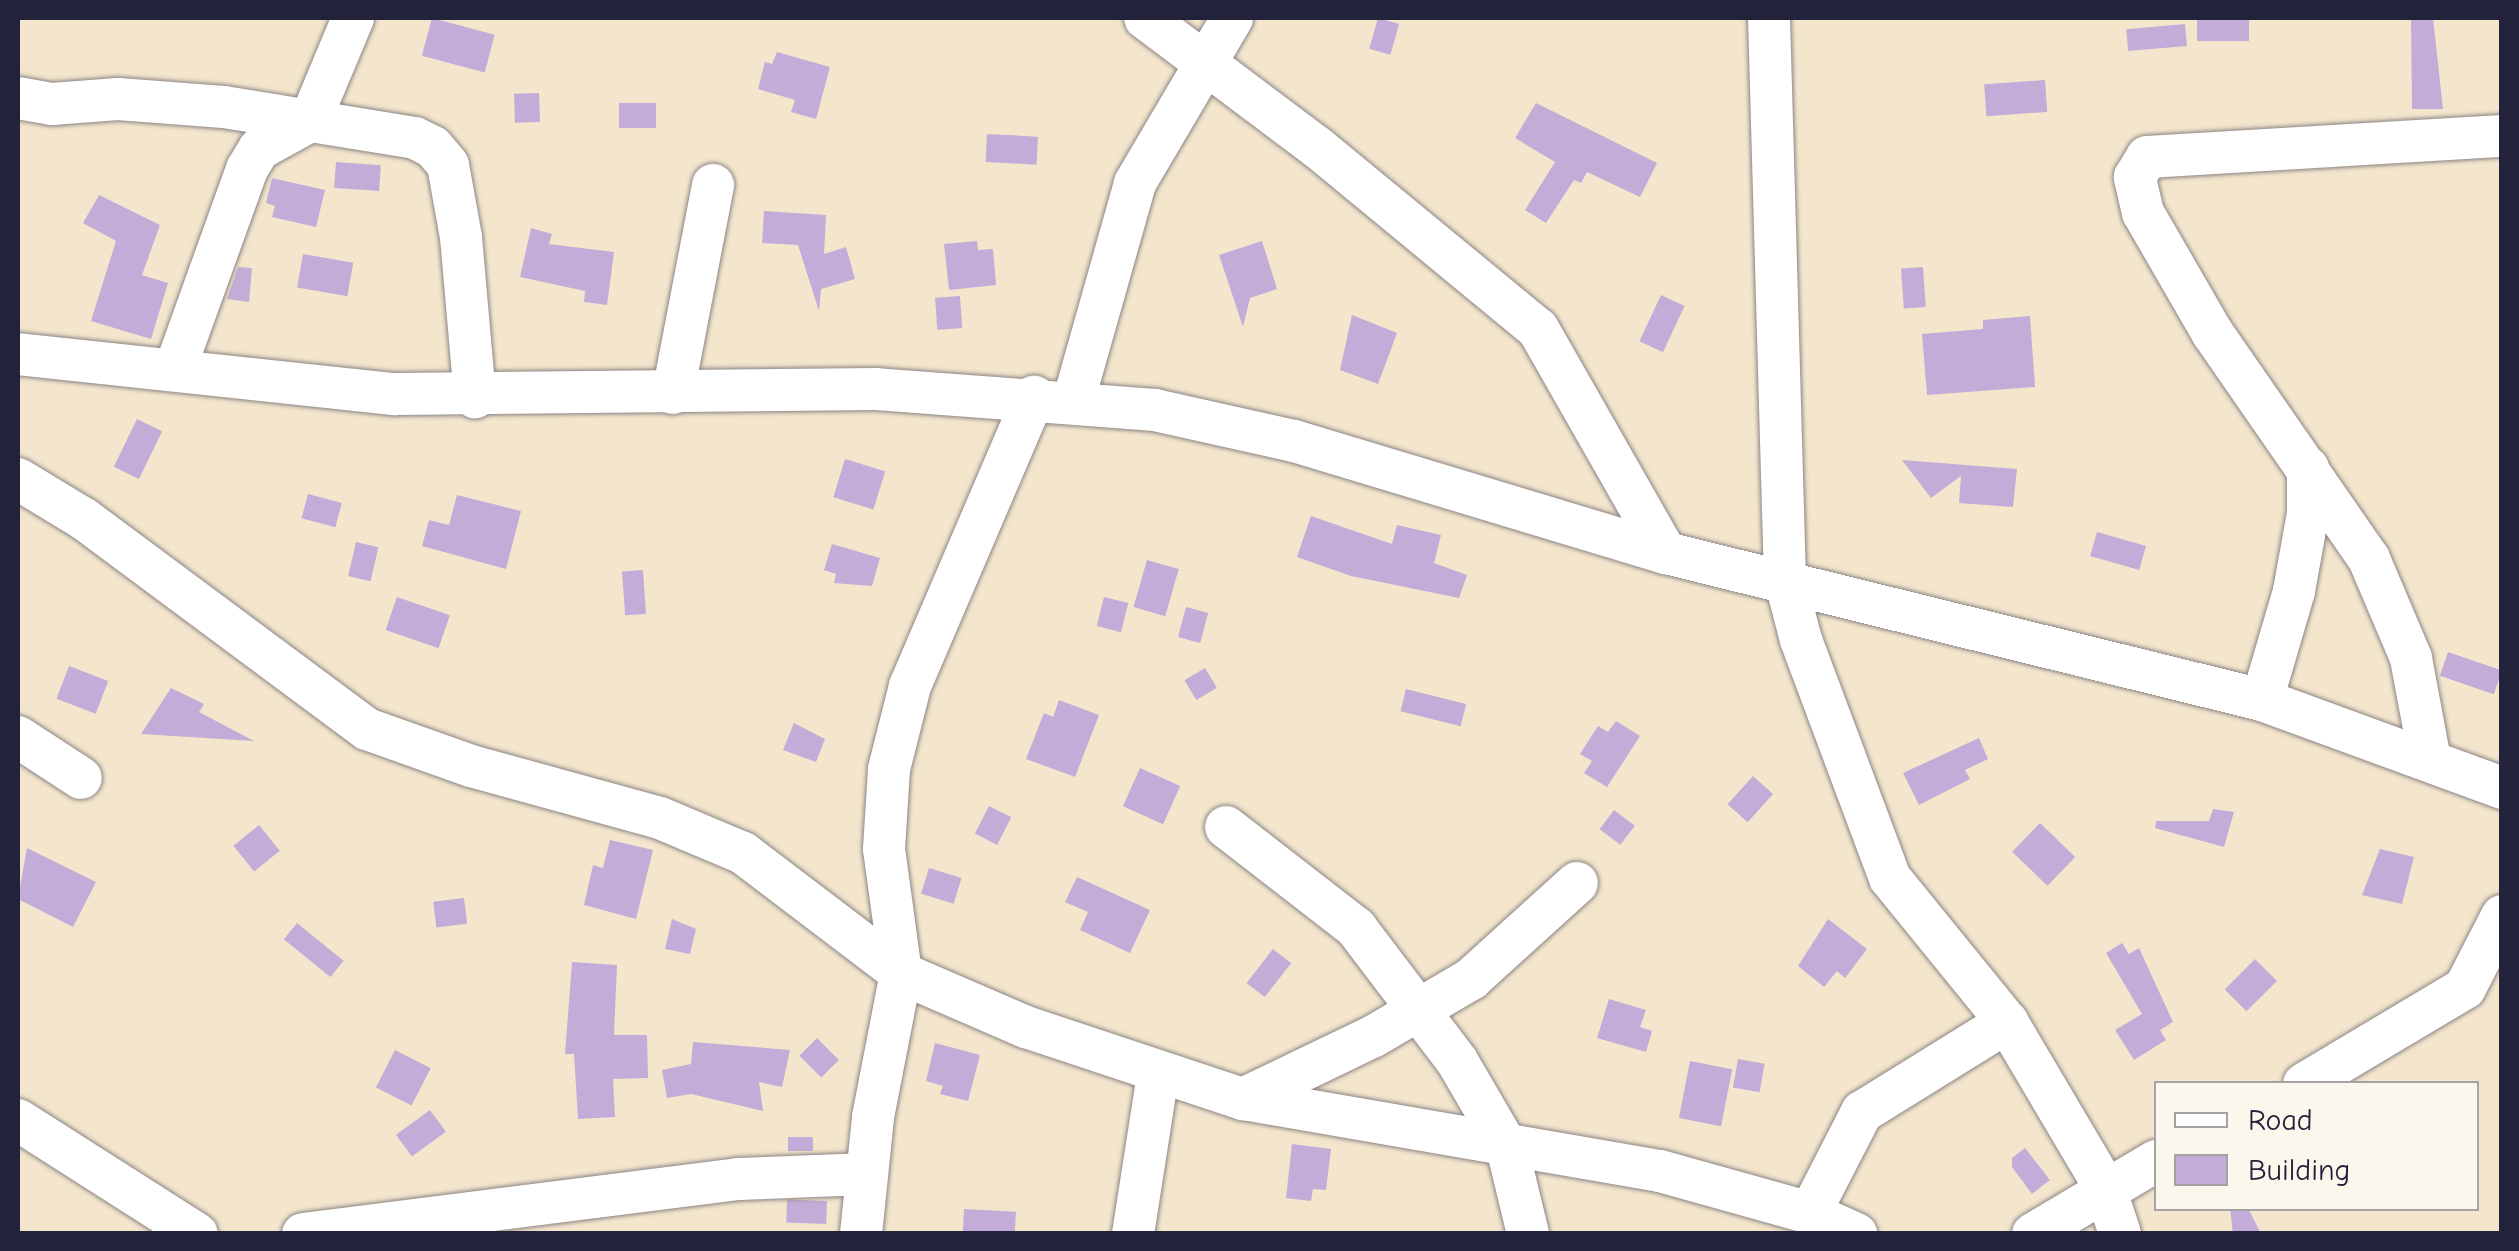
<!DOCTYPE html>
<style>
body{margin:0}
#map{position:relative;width:2519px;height:1251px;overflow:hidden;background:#f4e6cd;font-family:"Comic Neue",sans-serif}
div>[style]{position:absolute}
.building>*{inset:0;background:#c3acd7;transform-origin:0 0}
.roads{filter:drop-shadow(0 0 2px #8b8484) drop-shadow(0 0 2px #8b8484)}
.minor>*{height:42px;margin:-21px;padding:0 21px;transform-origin:21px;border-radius:21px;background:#fff}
span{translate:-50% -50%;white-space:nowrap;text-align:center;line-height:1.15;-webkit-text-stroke:10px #fbf7ec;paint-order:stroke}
.frame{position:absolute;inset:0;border:20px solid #22223b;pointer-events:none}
.legend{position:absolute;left:2154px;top:1081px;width:325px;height:130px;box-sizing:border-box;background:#fbf7ec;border:2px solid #a4a2a5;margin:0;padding:12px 18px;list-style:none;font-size:30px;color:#22223b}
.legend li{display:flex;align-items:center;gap:20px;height:50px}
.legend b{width:50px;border:2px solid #a4a2a5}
</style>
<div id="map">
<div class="building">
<div style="left:432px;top:18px;width:65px;height:39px;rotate:15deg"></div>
<div style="left:1378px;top:18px;width:22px;height:32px;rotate:16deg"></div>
<div style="left:2197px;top:18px;width:52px;height:23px"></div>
<div style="clip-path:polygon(2411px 18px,2433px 18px,2443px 109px,2412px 109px)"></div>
<div style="left:2185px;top:24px;width:22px;height:59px;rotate:85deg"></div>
<div style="clip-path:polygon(777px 52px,830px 67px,816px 119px,791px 112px,795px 100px,758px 89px,765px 62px,772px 64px)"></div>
<div style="left:2045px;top:80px;width:32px;height:61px;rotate:86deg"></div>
<div style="left:539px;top:93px;width:29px;height:25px;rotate:88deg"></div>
<div style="left:619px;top:103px;width:37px;height:25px"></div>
<div style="clip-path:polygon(1536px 103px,1657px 163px,1640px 197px,1587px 172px,1581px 183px,1574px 180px,1546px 223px,1525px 210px,1555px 162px,1515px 138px)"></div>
<div style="left:987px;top:134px;width:51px;height:28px;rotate:3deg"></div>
<div style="left:336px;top:162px;width:45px;height:26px;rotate:4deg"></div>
<div style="clip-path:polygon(272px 178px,325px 190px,316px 227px,272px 217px,275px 206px,266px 203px)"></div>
<div style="clip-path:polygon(99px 195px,160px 225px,142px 275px,168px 283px,151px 339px,91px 321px,116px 241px,83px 223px)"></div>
<div style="clip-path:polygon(764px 211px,826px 215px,824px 254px,846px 247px,855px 279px,821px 289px,819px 311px,798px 245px,762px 243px)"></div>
<div style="clip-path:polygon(531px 228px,552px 234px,549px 244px,614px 252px,607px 305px,584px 302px,585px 291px,520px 277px)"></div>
<div style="clip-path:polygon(977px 241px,978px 250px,993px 249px,996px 285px,949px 290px,944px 244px)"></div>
<div style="clip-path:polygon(1262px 241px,1277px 289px,1250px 298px,1243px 327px,1219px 255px)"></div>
<div style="left:303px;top:254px;width:51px;height:34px;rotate:10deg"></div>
<div style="clip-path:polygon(238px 267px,252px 268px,249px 302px,227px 299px)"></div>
<div style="left:1923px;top:267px;width:40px;height:22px;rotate:86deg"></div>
<div style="left:1661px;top:295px;width:26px;height:51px;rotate:25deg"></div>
<div style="left:960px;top:296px;width:32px;height:25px;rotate:86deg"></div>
<div style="clip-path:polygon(1352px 315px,1397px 333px,1378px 384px,1340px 370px)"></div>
<div style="clip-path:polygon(2030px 316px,2035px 387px,1927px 395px,1922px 334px,1983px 329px,1983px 320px)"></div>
<div style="left:137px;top:419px;width:28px;height:53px;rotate:26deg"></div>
<div style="left:845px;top:459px;width:42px;height:40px;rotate:17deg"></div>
<div style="clip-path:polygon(1902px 460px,2017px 469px,2013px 507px,1959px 503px,1961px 476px,1931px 498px)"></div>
<div style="left:308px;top:494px;width:35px;height:25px;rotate:15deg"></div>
<div style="clip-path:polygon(457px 495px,521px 511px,506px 569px,422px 546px,429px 520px,449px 525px)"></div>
<div style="clip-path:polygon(1311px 516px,1392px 544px,1397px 525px,1441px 535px,1434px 563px,1467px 575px,1459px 598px,1351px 576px,1297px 557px)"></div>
<div style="left:2097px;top:532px;width:51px;height:25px;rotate:16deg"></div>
<div style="left:356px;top:542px;width:23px;height:35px;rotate:13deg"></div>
<div style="clip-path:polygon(832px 544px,880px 558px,872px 586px,834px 583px,836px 574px,824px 570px)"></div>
<div style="left:1147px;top:560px;width:33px;height:49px;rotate:16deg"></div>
<div style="left:643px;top:570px;width:44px;height:21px;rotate:86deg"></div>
<div style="left:397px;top:597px;width:56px;height:35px;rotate:19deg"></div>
<div style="left:1104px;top:597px;width:25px;height:30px;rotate:14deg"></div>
<div style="left:1186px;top:607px;width:23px;height:31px;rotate:15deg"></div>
<div style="left:2448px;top:652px;width:57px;height:25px;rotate:19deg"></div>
<div style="left:69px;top:666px;width:42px;height:35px;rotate:21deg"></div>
<div style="left:1205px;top:668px;width:23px;height:24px;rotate:59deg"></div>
<div style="clip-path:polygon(171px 688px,204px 704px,199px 712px,254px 741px,141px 734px)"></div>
<div style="left:1406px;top:689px;width:62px;height:23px;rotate:14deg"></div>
<div style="clip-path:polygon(1059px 700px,1099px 715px,1075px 777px,1026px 759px,1044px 713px,1053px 717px)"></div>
<div style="clip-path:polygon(1616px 721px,1640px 736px,1607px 787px,1584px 773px,1592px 761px,1580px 754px,1598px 726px,1608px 732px)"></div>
<div style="clip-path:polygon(794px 723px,825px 739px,816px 762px,783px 750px)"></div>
<div style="clip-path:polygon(1979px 738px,1988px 759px,1965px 770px,1970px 779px,1919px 805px,1903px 773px)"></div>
<div style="left:1140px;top:768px;width:44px;height:42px;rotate:24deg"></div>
<div style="left:1753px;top:776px;width:27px;height:38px;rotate:42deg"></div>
<div style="left:989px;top:806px;width:25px;height:31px;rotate:27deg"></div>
<div style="clip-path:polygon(2213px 809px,2234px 812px,2224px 847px,2155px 828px,2156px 821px,2209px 821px)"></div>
<div style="left:1614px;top:810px;width:26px;height:24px;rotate:37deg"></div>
<div style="left:2040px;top:823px;width:49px;height:40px;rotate:44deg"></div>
<div style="left:259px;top:825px;width:33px;height:33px;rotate:51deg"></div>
<div style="clip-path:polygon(610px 840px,653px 850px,636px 919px,584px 905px,593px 865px,603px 868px)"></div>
<div style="clip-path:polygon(27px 848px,96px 882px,73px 927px,18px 899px)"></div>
<div style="clip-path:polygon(2380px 849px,2414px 857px,2402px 904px,2362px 895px)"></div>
<div style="left:929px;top:868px;width:34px;height:27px;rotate:17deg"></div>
<div style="clip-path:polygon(1077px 877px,1150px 910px,1130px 953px,1080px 930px,1088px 912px,1065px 902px)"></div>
<div style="left:464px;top:898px;width:26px;height:31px;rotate:83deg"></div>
<div style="clip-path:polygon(672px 919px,696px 929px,690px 954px,665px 949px)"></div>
<div style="clip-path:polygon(1828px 919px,1867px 949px,1845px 978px,1837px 971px,1824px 987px,1798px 966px)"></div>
<div style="left:297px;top:923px;width:60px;height:21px;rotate:39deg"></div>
<div style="clip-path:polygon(2122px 943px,2129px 954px,2139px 948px,2173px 1022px,2160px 1030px,2166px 1040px,2134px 1060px,2115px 1030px,2142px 1014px,2106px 953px)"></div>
<div style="left:1273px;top:949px;width:23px;height:43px;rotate:38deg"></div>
<div style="left:2255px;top:959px;width:31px;height:43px;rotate:45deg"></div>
<div style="clip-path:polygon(572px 962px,617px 965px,614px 1035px,647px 1035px,648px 1078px,613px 1079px,615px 1117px,578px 1119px,574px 1054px,565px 1054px)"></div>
<div style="clip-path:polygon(1609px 999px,1646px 1010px,1640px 1027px,1652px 1031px,1646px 1052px,1597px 1038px)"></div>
<div style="left:817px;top:1038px;width:31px;height:25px;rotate:45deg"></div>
<div style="clip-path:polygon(693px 1042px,790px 1050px,782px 1087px,759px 1082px,763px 1111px,691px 1094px,667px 1098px,662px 1070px,691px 1064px)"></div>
<div style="clip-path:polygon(935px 1043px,980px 1055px,968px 1101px,940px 1094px,943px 1086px,926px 1081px)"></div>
<div style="left:395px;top:1050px;width:40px;height:42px;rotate:27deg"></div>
<div style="left:1738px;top:1059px;width:27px;height:29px;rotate:10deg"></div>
<div style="left:1690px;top:1061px;width:43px;height:58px;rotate:11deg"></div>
<div style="left:430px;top:1110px;width:27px;height:42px;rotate:54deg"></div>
<div style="left:813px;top:1137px;width:14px;height:25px;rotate:90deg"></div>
<div style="clip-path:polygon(1292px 1144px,1331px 1149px,1326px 1190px,1313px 1189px,1311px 1201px,1286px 1198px)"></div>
<div style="clip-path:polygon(2025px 1148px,2050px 1180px,2032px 1194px,2012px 1167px,2012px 1158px)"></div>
<div style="left:827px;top:1201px;width:23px;height:40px;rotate:92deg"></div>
<div style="clip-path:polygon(2230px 1208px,2248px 1208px,2261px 1234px,2233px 1234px)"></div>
<div style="left:964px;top:1209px;width:52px;height:25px;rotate:3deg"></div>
</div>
<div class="roads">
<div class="minor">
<div style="left:1145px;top:18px;width:215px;rotate:36.9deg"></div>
<div style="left:1317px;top:147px;width:286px;rotate:39.5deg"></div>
<div style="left:1538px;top:329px;width:258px;rotate:60.3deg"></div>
<div style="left:1769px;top:18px;width:561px;rotate:88.37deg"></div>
<div style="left:1785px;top:579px;width:63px;rotate:75.3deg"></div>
<div style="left:1801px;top:640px;width:254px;rotate:69.5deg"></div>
<div style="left:1890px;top:878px;width:186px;rotate:50.9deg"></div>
<div style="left:2007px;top:1022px;width:193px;rotate:59.4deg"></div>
<div style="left:2105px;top:1188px;width:48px;rotate:71.9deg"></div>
<div style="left:18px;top:98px;width:35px;rotate:10deg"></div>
<div style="left:52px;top:104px;width:66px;rotate:-4.3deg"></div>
<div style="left:118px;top:99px;width:106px;rotate:4.3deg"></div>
<div style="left:224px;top:107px;width:193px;rotate:9.2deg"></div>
<div style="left:415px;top:138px;width:20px;rotate:27deg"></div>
<div style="left:433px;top:147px;width:23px;rotate:50deg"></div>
<div style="left:448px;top:165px;width:73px;rotate:79.8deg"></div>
<div style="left:461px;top:237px;width:161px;rotate:85deg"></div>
<div style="left:18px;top:354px;width:378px;rotate:6.1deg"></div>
<div style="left:394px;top:394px;width:482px;rotate:-0.6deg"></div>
<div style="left:876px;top:389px;width:280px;rotate:4.3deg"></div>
<div style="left:1155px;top:410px;width:142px;rotate:12.6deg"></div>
<div style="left:1294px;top:441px;width:388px;rotate:16.8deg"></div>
<div style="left:1666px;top:553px;width:614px;rotate:13.86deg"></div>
<div style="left:2262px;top:700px;width:256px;rotate:20.1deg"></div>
<div style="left:175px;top:369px;width:213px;rotate:-70.2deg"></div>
<div style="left:247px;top:169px;width:23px;rotate:-59deg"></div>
<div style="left:259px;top:149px;width:58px;rotate:-28.8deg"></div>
<div style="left:310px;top:121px;width:112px;rotate:-67.3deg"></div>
<div style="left:673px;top:393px;width:212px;rotate:-79.1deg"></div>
<div style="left:1074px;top:399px;width:224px;rotate:-74.2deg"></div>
<div style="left:1135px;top:183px;width:191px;rotate:-59.5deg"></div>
<div style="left:18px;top:479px;width:77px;rotate:31.2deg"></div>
<div style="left:84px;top:519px;width:352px;rotate:36.6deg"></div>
<div style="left:367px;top:729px;width:110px;rotate:19.6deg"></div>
<div style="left:471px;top:766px;width:196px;rotate:15.4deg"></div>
<div style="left:660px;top:818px;width:90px;rotate:22.9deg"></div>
<div style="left:743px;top:853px;width:198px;rotate:37.2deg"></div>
<div style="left:901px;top:973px;width:136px;rotate:23.4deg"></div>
<div style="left:1026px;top:1027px;width:229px;rotate:18.4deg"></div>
<div style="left:1243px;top:1099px;width:423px;rotate:9.8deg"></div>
<div style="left:1660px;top:1171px;width:156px;rotate:15.6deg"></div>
<div style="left:1810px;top:1213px;width:51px;rotate:24.5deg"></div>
<div style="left:2262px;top:700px;width:114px;rotate:-73.6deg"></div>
<div style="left:2294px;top:591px;width:79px;rotate:-79.8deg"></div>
<div style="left:2308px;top:513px;width:45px;rotate:-90deg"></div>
<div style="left:18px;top:737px;width:75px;rotate:33.1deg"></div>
<div style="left:2430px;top:760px;width:104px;rotate:-100.6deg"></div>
<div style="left:2411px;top:658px;width:108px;rotate:-113deg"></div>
<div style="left:2369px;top:559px;width:274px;rotate:-124.7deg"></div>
<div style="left:2213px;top:334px;width:140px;rotate:-120deg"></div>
<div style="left:2143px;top:213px;width:37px;rotate:-103deg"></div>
<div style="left:2135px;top:177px;width:23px;rotate:-59deg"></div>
<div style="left:2147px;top:157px;width:356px;rotate:-3.4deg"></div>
<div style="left:1226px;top:827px;width:165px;rotate:37.8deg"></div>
<div style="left:1356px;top:928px;width:167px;rotate:52.8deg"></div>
<div style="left:1457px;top:1061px;width:99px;rotate:59.8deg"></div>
<div style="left:1507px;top:1147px;width:89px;rotate:76.4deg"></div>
<div style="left:2304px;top:1084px;width:187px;rotate:-30.8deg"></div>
<div style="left:2465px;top:988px;width:81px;rotate:-62.8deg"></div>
<div style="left:1243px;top:1099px;width:145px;rotate:-25.7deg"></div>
<div style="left:1374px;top:1036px;width:113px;rotate:-30.4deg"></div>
<div style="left:1471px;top:979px;width:143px;rotate:-42.2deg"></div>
<div style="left:18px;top:1120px;width:212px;rotate:32.5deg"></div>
<div style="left:1810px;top:1213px;width:114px;rotate:-62.8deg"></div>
<div style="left:1862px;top:1112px;width:171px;rotate:-31.8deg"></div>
<div style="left:303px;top:1234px;width:439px;rotate:-7.2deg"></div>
<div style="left:739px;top:1179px;width:128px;rotate:-2.2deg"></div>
<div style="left:861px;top:1234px;width:118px;rotate:-84.1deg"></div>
<div style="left:873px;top:1117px;width:147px;rotate:-79deg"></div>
<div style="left:901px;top:973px;width:125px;rotate:-97.8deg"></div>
<div style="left:884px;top:849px;width:80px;rotate:-86.4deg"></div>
<div style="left:889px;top:769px;width:86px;rotate:-75.8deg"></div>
<div style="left:910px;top:686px;width:315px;rotate:-66.8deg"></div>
<div style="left:1133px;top:1234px;width:162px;rotate:-81.1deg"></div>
<div style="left:2033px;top:1234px;width:143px;rotate:-30.7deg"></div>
</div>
</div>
<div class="frame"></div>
<ul class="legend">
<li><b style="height:12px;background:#fff"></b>Road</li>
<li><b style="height:28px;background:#c3acd7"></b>Building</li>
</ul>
</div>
